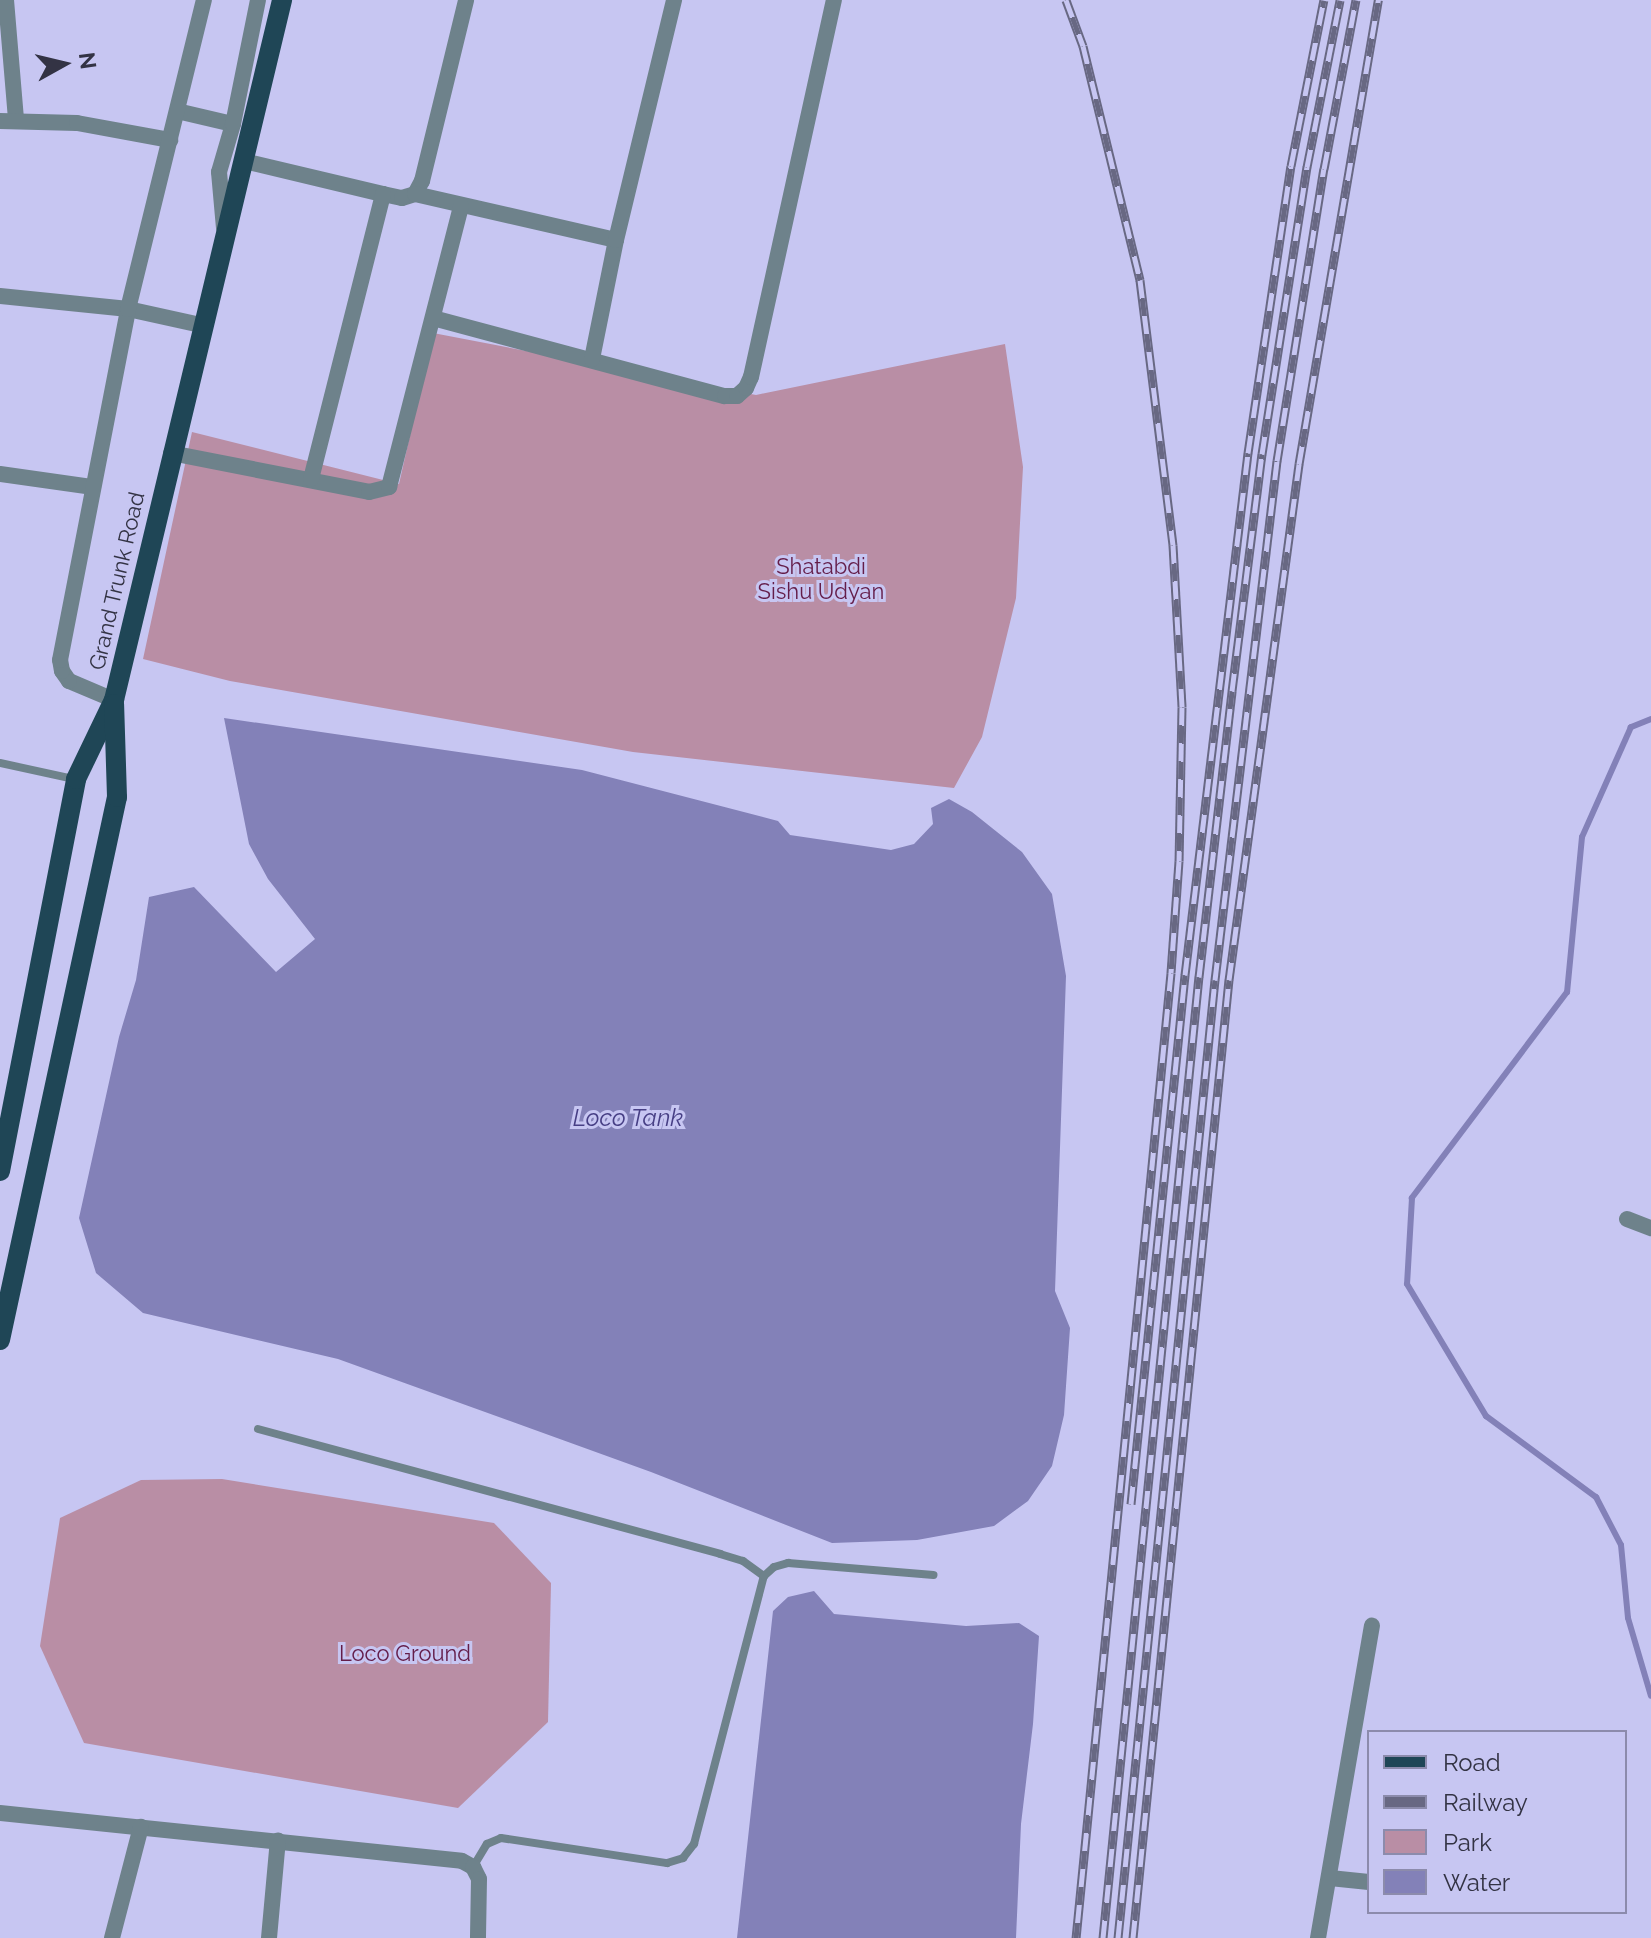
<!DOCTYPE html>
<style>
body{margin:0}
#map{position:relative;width:1651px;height:1938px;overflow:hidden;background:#c7c6f2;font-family:Raleway,sans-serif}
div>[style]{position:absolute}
.green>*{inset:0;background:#b98ea5}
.water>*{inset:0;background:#8381b8}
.stream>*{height:6px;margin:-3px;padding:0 3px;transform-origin:3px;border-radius:3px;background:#8381b8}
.service>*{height:8px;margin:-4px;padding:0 4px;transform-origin:4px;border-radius:4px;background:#6e828b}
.minor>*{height:16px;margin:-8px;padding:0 8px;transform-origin:8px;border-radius:8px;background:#6e828b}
.primary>*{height:20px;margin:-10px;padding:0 10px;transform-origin:10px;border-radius:10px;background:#1f4656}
.rail>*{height:9px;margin-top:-4.5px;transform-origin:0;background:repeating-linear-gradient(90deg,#c7c6f2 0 18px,#686883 0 36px);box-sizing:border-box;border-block:2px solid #686883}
span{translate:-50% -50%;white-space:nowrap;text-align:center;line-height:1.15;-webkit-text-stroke:6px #c7c6f2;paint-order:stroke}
.park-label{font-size:22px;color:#641d49}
.street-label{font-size:22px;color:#334}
.water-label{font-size:24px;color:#473f85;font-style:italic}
.legend{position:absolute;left:1367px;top:1730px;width:260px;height:184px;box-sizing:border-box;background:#c7c6f2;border:2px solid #8c8bac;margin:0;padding:10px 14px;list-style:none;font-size:24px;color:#334}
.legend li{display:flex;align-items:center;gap:16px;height:40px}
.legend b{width:40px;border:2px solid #8c8bac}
.north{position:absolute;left:24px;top:24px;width:80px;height:80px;-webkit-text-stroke:6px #c7c6f2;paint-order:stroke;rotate:82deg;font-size:22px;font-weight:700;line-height:32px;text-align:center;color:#334}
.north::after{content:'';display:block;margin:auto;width:28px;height:36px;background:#334;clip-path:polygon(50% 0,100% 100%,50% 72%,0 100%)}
</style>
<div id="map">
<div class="green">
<div style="clip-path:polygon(433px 333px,756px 395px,1005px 344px,1023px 467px,1016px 598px,982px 737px,954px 788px,633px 752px,230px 681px,143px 659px,192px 432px,399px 484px)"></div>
<div style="clip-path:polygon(222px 1479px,494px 1523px,551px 1583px,548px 1722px,458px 1808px,84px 1743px,40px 1646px,60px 1518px,141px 1480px)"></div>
</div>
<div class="water">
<div style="clip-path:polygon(224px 718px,582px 770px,778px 821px,790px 835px,891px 850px,914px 844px,933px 824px,931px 808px,949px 799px,972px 812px,1022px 852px,1052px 894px,1066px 976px,1055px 1291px,1070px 1328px,1064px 1415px,1052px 1466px,1028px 1501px,994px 1526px,917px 1540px,832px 1543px,651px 1472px,338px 1359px,143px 1313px,96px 1273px,79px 1218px,119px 1037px,136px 980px,149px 897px,194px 887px,276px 972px,315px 939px,268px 879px,249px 844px)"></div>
<div style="clip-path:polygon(814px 1591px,834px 1614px,966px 1626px,1019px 1623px,1039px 1636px,1033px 1724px,1021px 1824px,1016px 1938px,737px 1938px,773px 1611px,788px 1597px)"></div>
</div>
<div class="stream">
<div style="left:1651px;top:719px;width:22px;rotate:158deg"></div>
<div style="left:1631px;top:727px;width:120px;rotate:114deg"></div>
<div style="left:1582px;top:837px;width:156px;rotate:95.5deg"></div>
<div style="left:1567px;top:992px;width:258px;rotate:127deg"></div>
<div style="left:1412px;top:1198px;width:86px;rotate:93.3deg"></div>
<div style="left:1407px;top:1284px;width:154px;rotate:59.1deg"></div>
<div style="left:1486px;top:1416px;width:137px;rotate:36.4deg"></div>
<div style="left:1596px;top:1497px;width:54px;rotate:62.5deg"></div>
<div style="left:1621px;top:1545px;width:73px;rotate:84.5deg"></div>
<div style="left:1628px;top:1618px;width:81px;rotate:73.6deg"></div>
</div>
<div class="service">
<div style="left:0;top:763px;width:76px;rotate:12.2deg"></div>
<div style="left:258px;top:1429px;width:479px;rotate:15.1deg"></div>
<div style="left:720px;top:1554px;width:24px;rotate:17deg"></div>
<div style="left:743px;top:1561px;width:26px;rotate:36deg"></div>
<div style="left:473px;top:1867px;width:27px;rotate:-59deg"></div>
<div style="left:487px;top:1844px;width:15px;rotate:-23deg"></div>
<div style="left:501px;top:1838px;width:168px;rotate:8.6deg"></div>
<div style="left:667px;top:1863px;width:17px;rotate:-17deg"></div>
<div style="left:683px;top:1858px;width:18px;rotate:-52deg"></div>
<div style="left:694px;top:1844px;width:277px;rotate:-75.4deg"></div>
<div style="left:764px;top:1576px;width:13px;rotate:-42deg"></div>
<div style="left:774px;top:1567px;width:15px;rotate:-16deg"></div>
<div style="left:788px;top:1563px;width:146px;rotate:4.7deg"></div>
</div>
<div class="minor">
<div style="left:6px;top:0;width:120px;rotate:85.2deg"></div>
<div style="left:177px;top:111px;width:57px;rotate:13.1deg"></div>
<div style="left:0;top:121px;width:77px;rotate:1.5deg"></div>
<div style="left:77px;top:123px;width:95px;rotate:10.4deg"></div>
<div style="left:244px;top:161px;width:143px;rotate:13.4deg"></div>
<div style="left:383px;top:194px;width:19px;rotate:12deg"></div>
<div style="left:402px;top:198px;width:14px;rotate:-17deg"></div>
<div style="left:415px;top:194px;width:15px;rotate:-62deg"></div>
<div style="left:422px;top:181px;width:186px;rotate:-76.3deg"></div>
<div style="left:415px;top:194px;width:206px;rotate:12.9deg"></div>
<div style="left:224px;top:228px;width:56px;rotate:-95.1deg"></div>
<div style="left:219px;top:172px;width:50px;rotate:-73.7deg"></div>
<div style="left:233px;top:124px;width:126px;rotate:-78.6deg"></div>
<div style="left:0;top:296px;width:129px;rotate:5.8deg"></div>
<div style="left:128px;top:309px;width:79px;rotate:12.4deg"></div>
<div style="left:433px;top:318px;width:302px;rotate:15deg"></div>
<div style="left:725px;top:396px;width:12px"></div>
<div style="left:737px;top:396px;width:12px;rotate:-42deg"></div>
<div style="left:746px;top:388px;width:12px;rotate:-66deg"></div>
<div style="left:751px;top:377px;width:386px;rotate:-77.6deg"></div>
<div style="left:592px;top:359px;width:121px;rotate:-78.6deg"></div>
<div style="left:616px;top:240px;width:247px;rotate:-76.4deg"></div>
<div style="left:171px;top:453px;width:202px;rotate:11.1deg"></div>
<div style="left:369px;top:492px;width:21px;rotate:-14deg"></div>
<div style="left:389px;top:487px;width:290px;rotate:-75.6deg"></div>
<div style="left:0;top:474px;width:94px;rotate:8deg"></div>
<div style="left:311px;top:479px;width:294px;rotate:-75.8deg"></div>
<div style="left:114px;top:700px;width:49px;rotate:-157.1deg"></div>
<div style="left:69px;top:681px;width:12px;rotate:-125deg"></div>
<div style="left:62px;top:671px;width:11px;rotate:-100deg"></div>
<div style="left:60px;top:660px;width:358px;rotate:-79deg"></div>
<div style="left:128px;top:309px;width:318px;rotate:-76.2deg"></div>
<div style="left:1627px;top:1219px;width:26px;rotate:21deg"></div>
<div style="left:0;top:1813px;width:464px;rotate:5.9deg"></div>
<div style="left:462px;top:1861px;width:13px;rotate:29deg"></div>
<div style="left:473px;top:1867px;width:13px;rotate:63deg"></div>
<div style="left:479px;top:1879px;width:59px;rotate:91deg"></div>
<div style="left:1330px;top:1878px;width:39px;rotate:6deg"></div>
<div style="left:112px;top:1938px;width:115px;rotate:-75.4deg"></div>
<div style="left:269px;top:1938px;width:98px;rotate:-84.8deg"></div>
<div style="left:1318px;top:1938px;width:317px;rotate:-80.2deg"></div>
</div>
<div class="primary">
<div style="left:0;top:1171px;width:399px;rotate:-79deg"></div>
<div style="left:76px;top:779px;width:88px;rotate:-64.3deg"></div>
<div style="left:114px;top:700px;width:720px;rotate:-76.5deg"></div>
<div style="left:0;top:1340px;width:555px;rotate:-77.84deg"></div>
<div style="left:117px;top:797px;width:93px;rotate:-91.8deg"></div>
</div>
<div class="rail">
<div style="left:1066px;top:0;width:49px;rotate:69.7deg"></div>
<div style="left:1083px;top:46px;width:241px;rotate:76.3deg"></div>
<div style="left:1140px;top:280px;width:267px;rotate:82.9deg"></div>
<div style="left:1173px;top:545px;width:162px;rotate:86.8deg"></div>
<div style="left:1182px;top:707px;width:154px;rotate:91.1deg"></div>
<div style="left:1179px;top:861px;width:112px;rotate:94.1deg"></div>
<div style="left:1171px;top:973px;width:970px;rotate:95.62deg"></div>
<div style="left:1131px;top:1504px;width:532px;rotate:-84.17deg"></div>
<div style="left:1185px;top:975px;width:526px;rotate:-83.12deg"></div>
<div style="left:1248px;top:453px;width:290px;rotate:-81.5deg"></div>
<div style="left:1291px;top:166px;width:169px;rotate:-78.8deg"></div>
<div style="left:1103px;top:1938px;width:966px;rotate:-84.3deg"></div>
<div style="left:1199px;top:977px;width:288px;rotate:-83.4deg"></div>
<div style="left:1232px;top:691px;width:239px;rotate:-82.8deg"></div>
<div style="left:1262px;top:454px;width:291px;rotate:-81.1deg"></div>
<div style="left:1307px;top:167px;width:170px;rotate:-78.8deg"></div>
<div style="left:1118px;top:1938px;width:963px;rotate:-84.22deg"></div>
<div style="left:1215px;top:980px;width:523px;rotate:-83.19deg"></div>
<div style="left:1277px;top:461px;width:296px;rotate:-80.9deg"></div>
<div style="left:1324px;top:169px;width:172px;rotate:-79.3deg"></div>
<div style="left:1133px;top:1938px;width:963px;rotate:-84.28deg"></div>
<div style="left:1229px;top:980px;width:521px;rotate:-82.27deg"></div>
<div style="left:1299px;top:464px;width:471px;rotate:-80.3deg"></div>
</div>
<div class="park-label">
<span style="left:821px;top:579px">Shatabdi<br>Sishu Udyan</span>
<span style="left:405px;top:1654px">Loco Ground</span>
</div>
<div class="street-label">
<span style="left:117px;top:581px;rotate:-77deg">Grand Trunk Road</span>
</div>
<div class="water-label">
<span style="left:628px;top:1118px">Loco Tank</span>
</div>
<ul class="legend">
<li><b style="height:10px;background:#1f4656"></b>Road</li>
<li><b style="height:10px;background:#686883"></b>Railway</li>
<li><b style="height:22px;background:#b98ea5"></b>Park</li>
<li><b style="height:22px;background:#8381b8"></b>Water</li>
</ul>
<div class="north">N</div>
</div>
